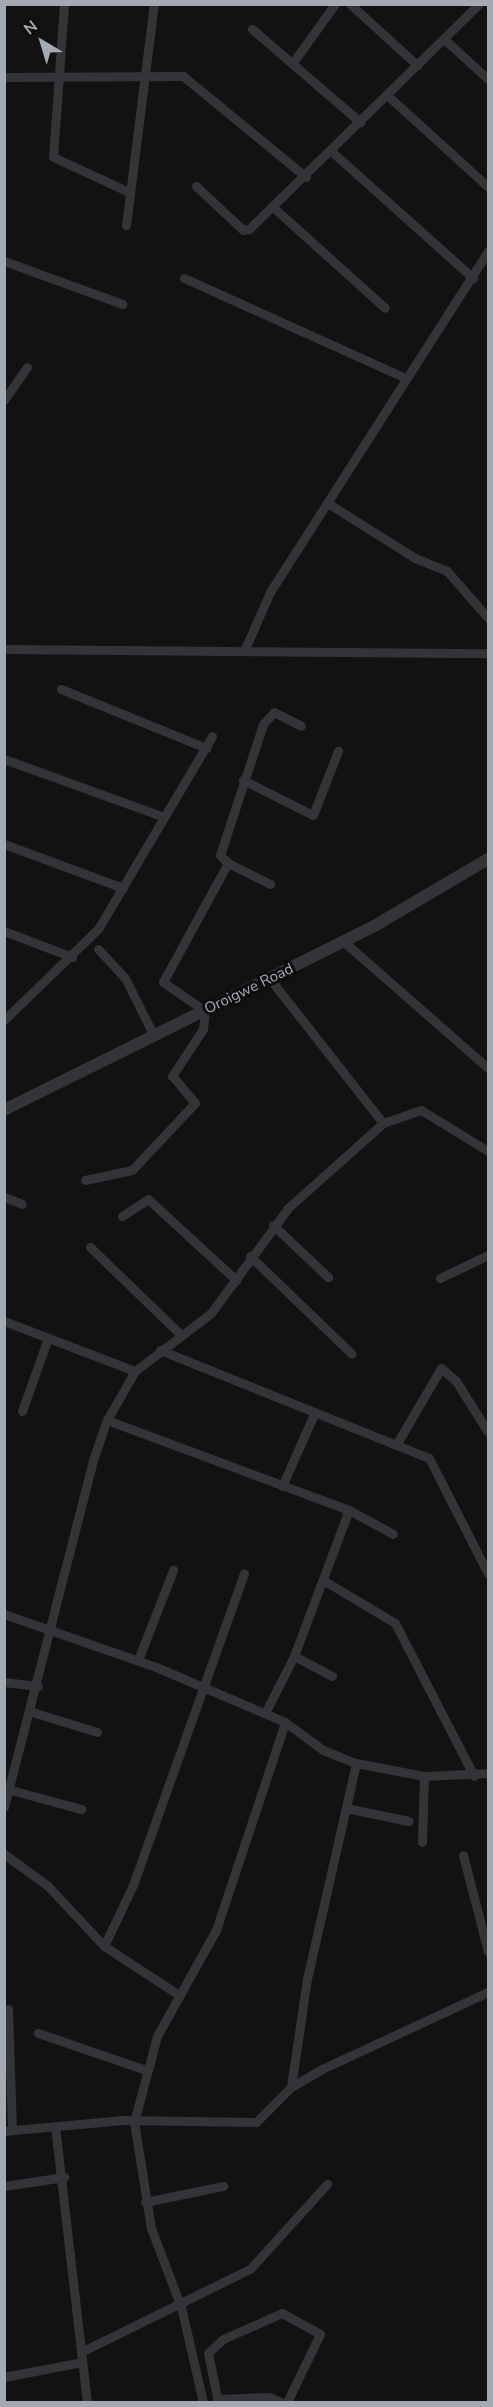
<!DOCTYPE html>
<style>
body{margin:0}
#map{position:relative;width:493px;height:2407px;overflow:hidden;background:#121213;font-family:"Nunito Sans",sans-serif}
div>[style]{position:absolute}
.minor>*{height:9px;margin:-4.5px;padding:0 4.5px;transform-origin:4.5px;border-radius:4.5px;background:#333437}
.tertiary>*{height:12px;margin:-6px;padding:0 6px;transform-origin:6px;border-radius:6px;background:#333437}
span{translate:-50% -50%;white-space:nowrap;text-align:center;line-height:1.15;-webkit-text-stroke:6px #0d0d0e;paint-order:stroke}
.street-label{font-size:15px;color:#a4aab2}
.frame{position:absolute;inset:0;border:6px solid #a4aab2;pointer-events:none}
.north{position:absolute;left:12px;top:12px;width:60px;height:60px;-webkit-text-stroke:4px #0d0d0e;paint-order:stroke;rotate:322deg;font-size:16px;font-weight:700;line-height:24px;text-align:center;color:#a4aab2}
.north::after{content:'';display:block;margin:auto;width:21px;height:27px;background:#a4aab2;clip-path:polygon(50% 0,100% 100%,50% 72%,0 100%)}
</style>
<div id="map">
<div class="minor">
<div style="left:64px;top:4px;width:153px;rotate:94.1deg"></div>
<div style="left:53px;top:157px;width:84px;rotate:24.7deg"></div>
<div style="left:350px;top:4px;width:91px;rotate:42.3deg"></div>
<div style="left:252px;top:29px;width:143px;rotate:40.7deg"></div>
<div style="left:444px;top:39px;width:59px;rotate:42.3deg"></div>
<div style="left:294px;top:61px;width:70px;rotate:-54.3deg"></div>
<div style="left:4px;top:77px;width:179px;rotate:-0.3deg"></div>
<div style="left:183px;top:76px;width:159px;rotate:39.4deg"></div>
<div style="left:387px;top:95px;width:137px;rotate:42.3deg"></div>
<div style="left:331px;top:151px;width:191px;rotate:41.8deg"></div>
<div style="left:196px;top:186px;width:64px;rotate:43.1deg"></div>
<div style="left:243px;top:230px;width:6px;rotate:-9deg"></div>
<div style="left:249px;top:229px;width:322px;rotate:-44.4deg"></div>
<div style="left:274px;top:208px;width:149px;rotate:42deg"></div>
<div style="left:126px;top:225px;width:223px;rotate:-82.8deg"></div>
<div style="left:4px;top:261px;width:126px;rotate:20deg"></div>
<div style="left:184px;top:278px;width:243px;rotate:24.3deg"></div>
<div style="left:4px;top:400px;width:40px;rotate:-55.1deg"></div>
<div style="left:329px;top:504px;width:102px;rotate:32.1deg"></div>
<div style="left:415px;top:558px;width:35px;rotate:22deg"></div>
<div style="left:447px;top:571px;width:62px;rotate:48.9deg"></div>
<div style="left:4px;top:649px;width:484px;rotate:0.5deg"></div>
<div style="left:244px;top:651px;width:64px;rotate:-66.2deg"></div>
<div style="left:270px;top:592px;width:405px;rotate:-57.4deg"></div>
<div style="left:61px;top:689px;width:157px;rotate:22.1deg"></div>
<div style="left:4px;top:759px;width:170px;rotate:19.9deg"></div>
<div style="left:243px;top:780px;width:78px;rotate:26.6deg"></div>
<div style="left:313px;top:815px;width:69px;rotate:-68.7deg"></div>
<div style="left:4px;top:844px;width:127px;rotate:20.3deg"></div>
<div style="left:228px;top:863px;width:47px;rotate:26.6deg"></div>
<div style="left:4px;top:931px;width:73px;rotate:20.9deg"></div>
<div style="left:344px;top:942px;width:191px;rotate:41.2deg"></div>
<div style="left:98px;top:949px;width:40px;rotate:47deg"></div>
<div style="left:125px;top:978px;width:65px;rotate:63.4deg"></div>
<div style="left:270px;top:979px;width:183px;rotate:51.9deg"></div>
<div style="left:4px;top:1020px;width:131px;rotate:-44.1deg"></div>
<div style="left:98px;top:929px;width:224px;rotate:-59.4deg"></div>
<div style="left:85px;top:1180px;width:48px;rotate:-12deg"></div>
<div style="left:132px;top:1170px;width:92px;rotate:-46.8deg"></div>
<div style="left:195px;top:1103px;width:35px;rotate:-130deg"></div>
<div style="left:172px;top:1076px;width:56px;rotate:-56.6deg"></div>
<div style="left:203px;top:1029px;width:18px;rotate:-84deg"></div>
<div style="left:205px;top:1011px;width:51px;rotate:-145.4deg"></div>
<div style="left:163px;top:982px;width:136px;rotate:-61.4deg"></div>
<div style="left:228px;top:863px;width:11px;rotate:-135deg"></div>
<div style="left:220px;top:855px;width:138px;rotate:-71.8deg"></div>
<div style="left:263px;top:724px;width:16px;rotate:-47deg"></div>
<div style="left:274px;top:712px;width:30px;rotate:27deg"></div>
<div style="left:4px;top:1197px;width:19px;rotate:21deg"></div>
<div style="left:122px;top:1216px;width:31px;rotate:-33deg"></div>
<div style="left:148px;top:1199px;width:120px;rotate:42.6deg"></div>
<div style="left:273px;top:1225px;width:76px;rotate:43.4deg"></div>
<div style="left:90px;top:1247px;width:127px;rotate:44deg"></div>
<div style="left:250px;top:1256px;width:141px;rotate:43.9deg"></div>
<div style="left:440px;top:1278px;width:53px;rotate:-25.6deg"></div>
<div style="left:4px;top:1321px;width:140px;rotate:20.9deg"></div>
<div style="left:160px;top:1350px;width:290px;rotate:21.9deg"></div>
<div style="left:429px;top:1458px;width:130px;rotate:63deg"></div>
<div style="left:22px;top:1411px;width:77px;rotate:-70.4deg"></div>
<div style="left:107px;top:1420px;width:258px;rotate:20.4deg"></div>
<div style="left:349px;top:1510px;width:50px;rotate:28.6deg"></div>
<div style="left:396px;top:1445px;width:89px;rotate:-59.7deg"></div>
<div style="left:441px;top:1368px;width:20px;rotate:41deg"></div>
<div style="left:456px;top:1381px;width:60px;rotate:57.9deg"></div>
<div style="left:282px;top:1486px;width:79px;rotate:-66deg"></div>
<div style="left:323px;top:1580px;width:84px;rotate:30.8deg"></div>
<div style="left:395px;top:1623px;width:172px;rotate:62.7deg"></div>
<div style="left:4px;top:1614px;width:161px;rotate:19.2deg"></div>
<div style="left:156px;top:1667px;width:140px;rotate:23.1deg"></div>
<div style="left:285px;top:1722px;width:47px;rotate:36.4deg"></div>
<div style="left:323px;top:1750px;width:35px;rotate:22deg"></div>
<div style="left:356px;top:1763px;width:69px;rotate:10.8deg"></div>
<div style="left:424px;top:1776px;width:64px;rotate:-2.7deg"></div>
<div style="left:294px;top:1656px;width:43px;rotate:27.8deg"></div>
<div style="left:138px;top:1660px;width:97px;rotate:-68.7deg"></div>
<div style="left:4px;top:1682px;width:34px;rotate:7deg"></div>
<div style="left:32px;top:1712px;width:68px;rotate:17.1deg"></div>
<div style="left:265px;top:1713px;width:64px;rotate:-63deg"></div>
<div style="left:294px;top:1656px;width:156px;rotate:-69.4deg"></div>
<div style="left:11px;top:1790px;width:73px;rotate:15.2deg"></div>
<div style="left:4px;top:1807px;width:361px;rotate:-75.6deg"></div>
<div style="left:94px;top:1457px;width:39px;rotate:-71deg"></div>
<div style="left:107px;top:1420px;width:56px;rotate:-60.3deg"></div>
<div style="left:135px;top:1371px;width:96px;rotate:-37.3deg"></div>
<div style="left:211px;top:1313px;width:130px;rotate:-53.7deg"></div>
<div style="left:288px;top:1208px;width:127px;rotate:-41.8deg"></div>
<div style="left:383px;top:1123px;width:40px;rotate:-18.9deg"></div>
<div style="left:421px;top:1110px;width:79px;rotate:31.5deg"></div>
<div style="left:346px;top:1808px;width:64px;rotate:11.7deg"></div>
<div style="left:422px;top:1842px;width:66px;rotate:-88.3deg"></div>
<div style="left:4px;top:1854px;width:54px;rotate:36deg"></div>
<div style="left:48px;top:1886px;width:82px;rotate:47deg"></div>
<div style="left:104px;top:1946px;width:90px;rotate:33.2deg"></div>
<div style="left:463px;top:1855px;width:100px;rotate:75.5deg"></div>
<div style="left:104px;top:1946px;width:68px;rotate:-64.6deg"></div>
<div style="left:133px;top:1885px;width:331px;rotate:-70.4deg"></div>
<div style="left:8px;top:2009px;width:121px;rotate:88.1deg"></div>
<div style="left:38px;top:2033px;width:114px;rotate:18.9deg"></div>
<div style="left:291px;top:2087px;width:109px;rotate:-81.6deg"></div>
<div style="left:307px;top:1979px;width:221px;rotate:-77.2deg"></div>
<div style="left:55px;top:2126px;width:278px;rotate:83.4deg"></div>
<div style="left:4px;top:2131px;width:119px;rotate:-5.3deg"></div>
<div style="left:122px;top:2120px;width:134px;rotate:0.9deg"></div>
<div style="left:256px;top:2122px;width:49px;rotate:-45deg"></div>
<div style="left:291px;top:2087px;width:36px;rotate:-30deg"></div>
<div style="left:322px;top:2069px;width:183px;rotate:-24.9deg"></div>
<div style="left:4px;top:2186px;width:61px;rotate:-8.5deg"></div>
<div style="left:145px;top:2202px;width:80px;rotate:-11.6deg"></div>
<div style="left:81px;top:2352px;width:188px;rotate:-26.2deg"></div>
<div style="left:250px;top:2269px;width:115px;rotate:-47.8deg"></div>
<div style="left:4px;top:2377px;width:79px;rotate:-10.9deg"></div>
<div style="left:217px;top:2399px;width:52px;rotate:-2.2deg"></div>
<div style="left:269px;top:2397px;width:13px;rotate:23deg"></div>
<div style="left:203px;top:2402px;width:98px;rotate:-103deg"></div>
<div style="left:181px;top:2307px;width:85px;rotate:-110.8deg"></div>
<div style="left:151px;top:2228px;width:107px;rotate:-99.1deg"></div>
<div style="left:134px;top:2122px;width:89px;rotate:-75deg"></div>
<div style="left:157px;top:2036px;width:121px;rotate:-60.9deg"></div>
<div style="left:216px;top:1930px;width:219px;rotate:-71.6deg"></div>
<div style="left:218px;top:2402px;width:50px;rotate:-101.5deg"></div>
<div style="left:208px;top:2353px;width:21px;rotate:-43deg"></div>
<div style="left:223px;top:2339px;width:64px;rotate:-23.8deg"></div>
<div style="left:282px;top:2313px;width:43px;rotate:28.9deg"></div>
<div style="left:320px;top:2334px;width:76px;rotate:115.9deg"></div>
</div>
<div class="tertiary">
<div style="left:4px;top:1110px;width:415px;rotate:-26.4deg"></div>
<div style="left:376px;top:925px;width:130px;rotate:-30.5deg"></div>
</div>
<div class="street-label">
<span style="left:249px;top:989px;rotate:-26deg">Oroigwe Road</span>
</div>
<div class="frame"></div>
<div class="north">N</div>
</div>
